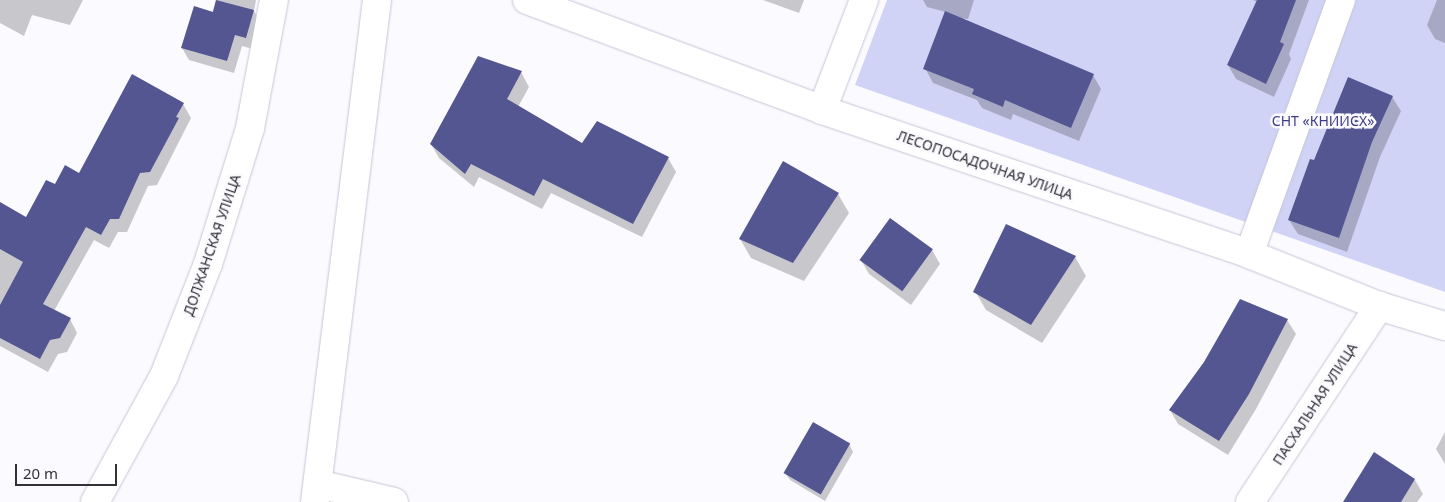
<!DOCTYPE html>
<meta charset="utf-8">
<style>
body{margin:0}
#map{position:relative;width:1445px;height:502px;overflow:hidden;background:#fbfbff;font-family:"Noto Sans",sans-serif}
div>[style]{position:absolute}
.green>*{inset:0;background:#d0d3f5}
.shadow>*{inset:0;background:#0003}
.building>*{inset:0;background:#545691;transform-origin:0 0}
.roads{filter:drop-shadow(0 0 1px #c4c6d6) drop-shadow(0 0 1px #c4c6d6)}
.minor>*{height:28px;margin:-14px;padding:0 14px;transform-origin:14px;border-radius:14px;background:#fff}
span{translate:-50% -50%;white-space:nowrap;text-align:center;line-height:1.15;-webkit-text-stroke:5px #fbfbff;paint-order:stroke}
.park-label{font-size:14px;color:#3f3c88}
.street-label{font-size:14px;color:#313238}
.scale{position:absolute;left:15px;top:464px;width:102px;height:22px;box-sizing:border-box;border:2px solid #313238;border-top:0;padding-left:6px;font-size:15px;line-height:18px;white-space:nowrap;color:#313238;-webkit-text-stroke:4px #fbfbff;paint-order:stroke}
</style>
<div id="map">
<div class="green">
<div style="clip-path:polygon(887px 0,1445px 0,1445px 292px,855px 85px)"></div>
</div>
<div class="shadow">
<div style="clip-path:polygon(0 0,83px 0,70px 25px,32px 15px,24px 36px,0 23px)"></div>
<div style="clip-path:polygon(216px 0,256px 0,254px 11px,261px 23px,253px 49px,242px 46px,234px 73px,189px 60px,182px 48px,212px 13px)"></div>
<div style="clip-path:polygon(763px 0,804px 0,799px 13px)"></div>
<div style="clip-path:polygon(923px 0,974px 0,968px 19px,956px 18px,1093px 75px,1101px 89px,1079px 141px,1013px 114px,1011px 120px,982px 108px,977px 100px,933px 83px,925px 68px,946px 12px,927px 7px)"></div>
<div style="clip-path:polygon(1253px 0,1309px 0,1289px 54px,1291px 59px,1274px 97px,1236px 79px,1228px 65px,1257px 2px)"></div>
<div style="clip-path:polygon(1437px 0,1445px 0,1445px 43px,1435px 39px,1427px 25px)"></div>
<div style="clip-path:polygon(521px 72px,529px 87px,518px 107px,583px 145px,668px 158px,676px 172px,642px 237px,551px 193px,542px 209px,479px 177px,474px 187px,439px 158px,431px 144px)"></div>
<div style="clip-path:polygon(1392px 97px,1401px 111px,1380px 157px,1347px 252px,1298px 234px,1289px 220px,1315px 162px)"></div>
<div style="clip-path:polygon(183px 104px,191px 118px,157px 185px,148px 186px,127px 232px,118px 232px,109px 248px,94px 240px,54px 311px,70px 319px,77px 333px,67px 352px,58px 354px,48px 372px,0 346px,0 213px,26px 218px,55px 186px,80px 175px)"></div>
<div style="clip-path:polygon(838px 194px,849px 213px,804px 281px,751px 258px,740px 239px)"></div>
<div style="clip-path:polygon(1007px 226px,1075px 257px,1086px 276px,1042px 343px,986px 310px,975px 291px)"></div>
<div style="clip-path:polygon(932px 250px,940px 264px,911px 305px,869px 274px,861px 260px)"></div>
<div style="clip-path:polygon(1287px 320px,1296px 334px,1256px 409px,1228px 455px,1178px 424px,1170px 410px)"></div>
<div style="clip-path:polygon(1445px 432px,1445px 464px,1436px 449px)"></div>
<div style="clip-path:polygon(849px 444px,853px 452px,825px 501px,790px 480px,785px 473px)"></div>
<div style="clip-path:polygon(1375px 454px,1415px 480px,1423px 494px,1417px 502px,1344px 502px)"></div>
</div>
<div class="building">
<div style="clip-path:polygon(216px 0,254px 10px,246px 38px,235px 35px,227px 61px,181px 48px,194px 6px,213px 12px)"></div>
<div style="clip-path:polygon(1257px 0,1296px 0,1280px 42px,1284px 44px,1266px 84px,1227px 65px)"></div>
<div style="clip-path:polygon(945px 11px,1094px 74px,1071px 128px,1005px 100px,1003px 107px,972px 94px,974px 89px,923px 69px)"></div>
<div style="clip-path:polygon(478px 56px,522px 71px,507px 99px,582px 143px,597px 121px,669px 157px,633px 224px,543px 179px,534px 196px,471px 164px,465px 174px,430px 144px)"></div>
<div style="clip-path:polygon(132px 74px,184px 103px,176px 117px,179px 118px,150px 172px,140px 173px,119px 219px,110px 219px,101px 235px,86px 227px,43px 304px,71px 318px,60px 338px,50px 340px,40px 359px,0 338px,0 305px,23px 262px,0 249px,0 202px,26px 217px,46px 180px,55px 184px,65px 165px,79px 173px)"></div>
<div style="clip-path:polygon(1348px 77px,1393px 96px,1372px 142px,1339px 238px,1288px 220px,1310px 159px,1314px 160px)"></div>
<div style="clip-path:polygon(783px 161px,839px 193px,793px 263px,739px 239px)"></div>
<div style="left:890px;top:218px;width:53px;height:52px;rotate:36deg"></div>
<div style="clip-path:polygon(1006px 224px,1076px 256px,1031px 325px,973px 292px)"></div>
<div style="clip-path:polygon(1240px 299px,1288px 319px,1249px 394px,1219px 441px,1169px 410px,1204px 362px)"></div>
<div style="left:813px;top:422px;width:43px;height:59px;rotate:30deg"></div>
<div style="clip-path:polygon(1374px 452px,1415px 479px,1401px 502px,1343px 502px)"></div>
</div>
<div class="roads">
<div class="minor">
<div style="left:527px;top:0;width:315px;rotate:20.4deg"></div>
<div style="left:822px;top:110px;width:451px;rotate:18.6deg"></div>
<div style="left:1249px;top:254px;width:140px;rotate:21.8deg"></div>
<div style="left:1379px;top:306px;width:69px;rotate:16.9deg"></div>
<div style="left:822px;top:110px;width:118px;rotate:-69.1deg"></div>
<div style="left:1249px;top:254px;width:270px;rotate:-70.1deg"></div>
<div style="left:318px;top:484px;width:78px;rotate:13.3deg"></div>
<div style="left:95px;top:502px;width:144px;rotate:-61.3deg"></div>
<div style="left:164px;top:376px;width:120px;rotate:-68.6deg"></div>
<div style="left:208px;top:264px;width:142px;rotate:-72.8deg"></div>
<div style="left:250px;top:128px;width:130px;rotate:-79.4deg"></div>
<div style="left:315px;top:502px;width:506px;rotate:-82.96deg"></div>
<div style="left:1250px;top:502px;width:235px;rotate:-56.6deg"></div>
</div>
</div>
<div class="park-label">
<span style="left:1323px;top:121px">СНТ «КНИИСХ»</span>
</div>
<div class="street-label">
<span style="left:985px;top:165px;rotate:19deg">ЛЕСОПОСАДОЧНАЯ УЛИЦА</span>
<span style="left:212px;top:245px;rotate:-71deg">ДОЛЖАНСКАЯ УЛИЦА</span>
<span style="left:1315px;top:404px;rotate:-57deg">ПАСХАЛЬНАЯ УЛИЦА</span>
</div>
<div class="scale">20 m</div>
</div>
